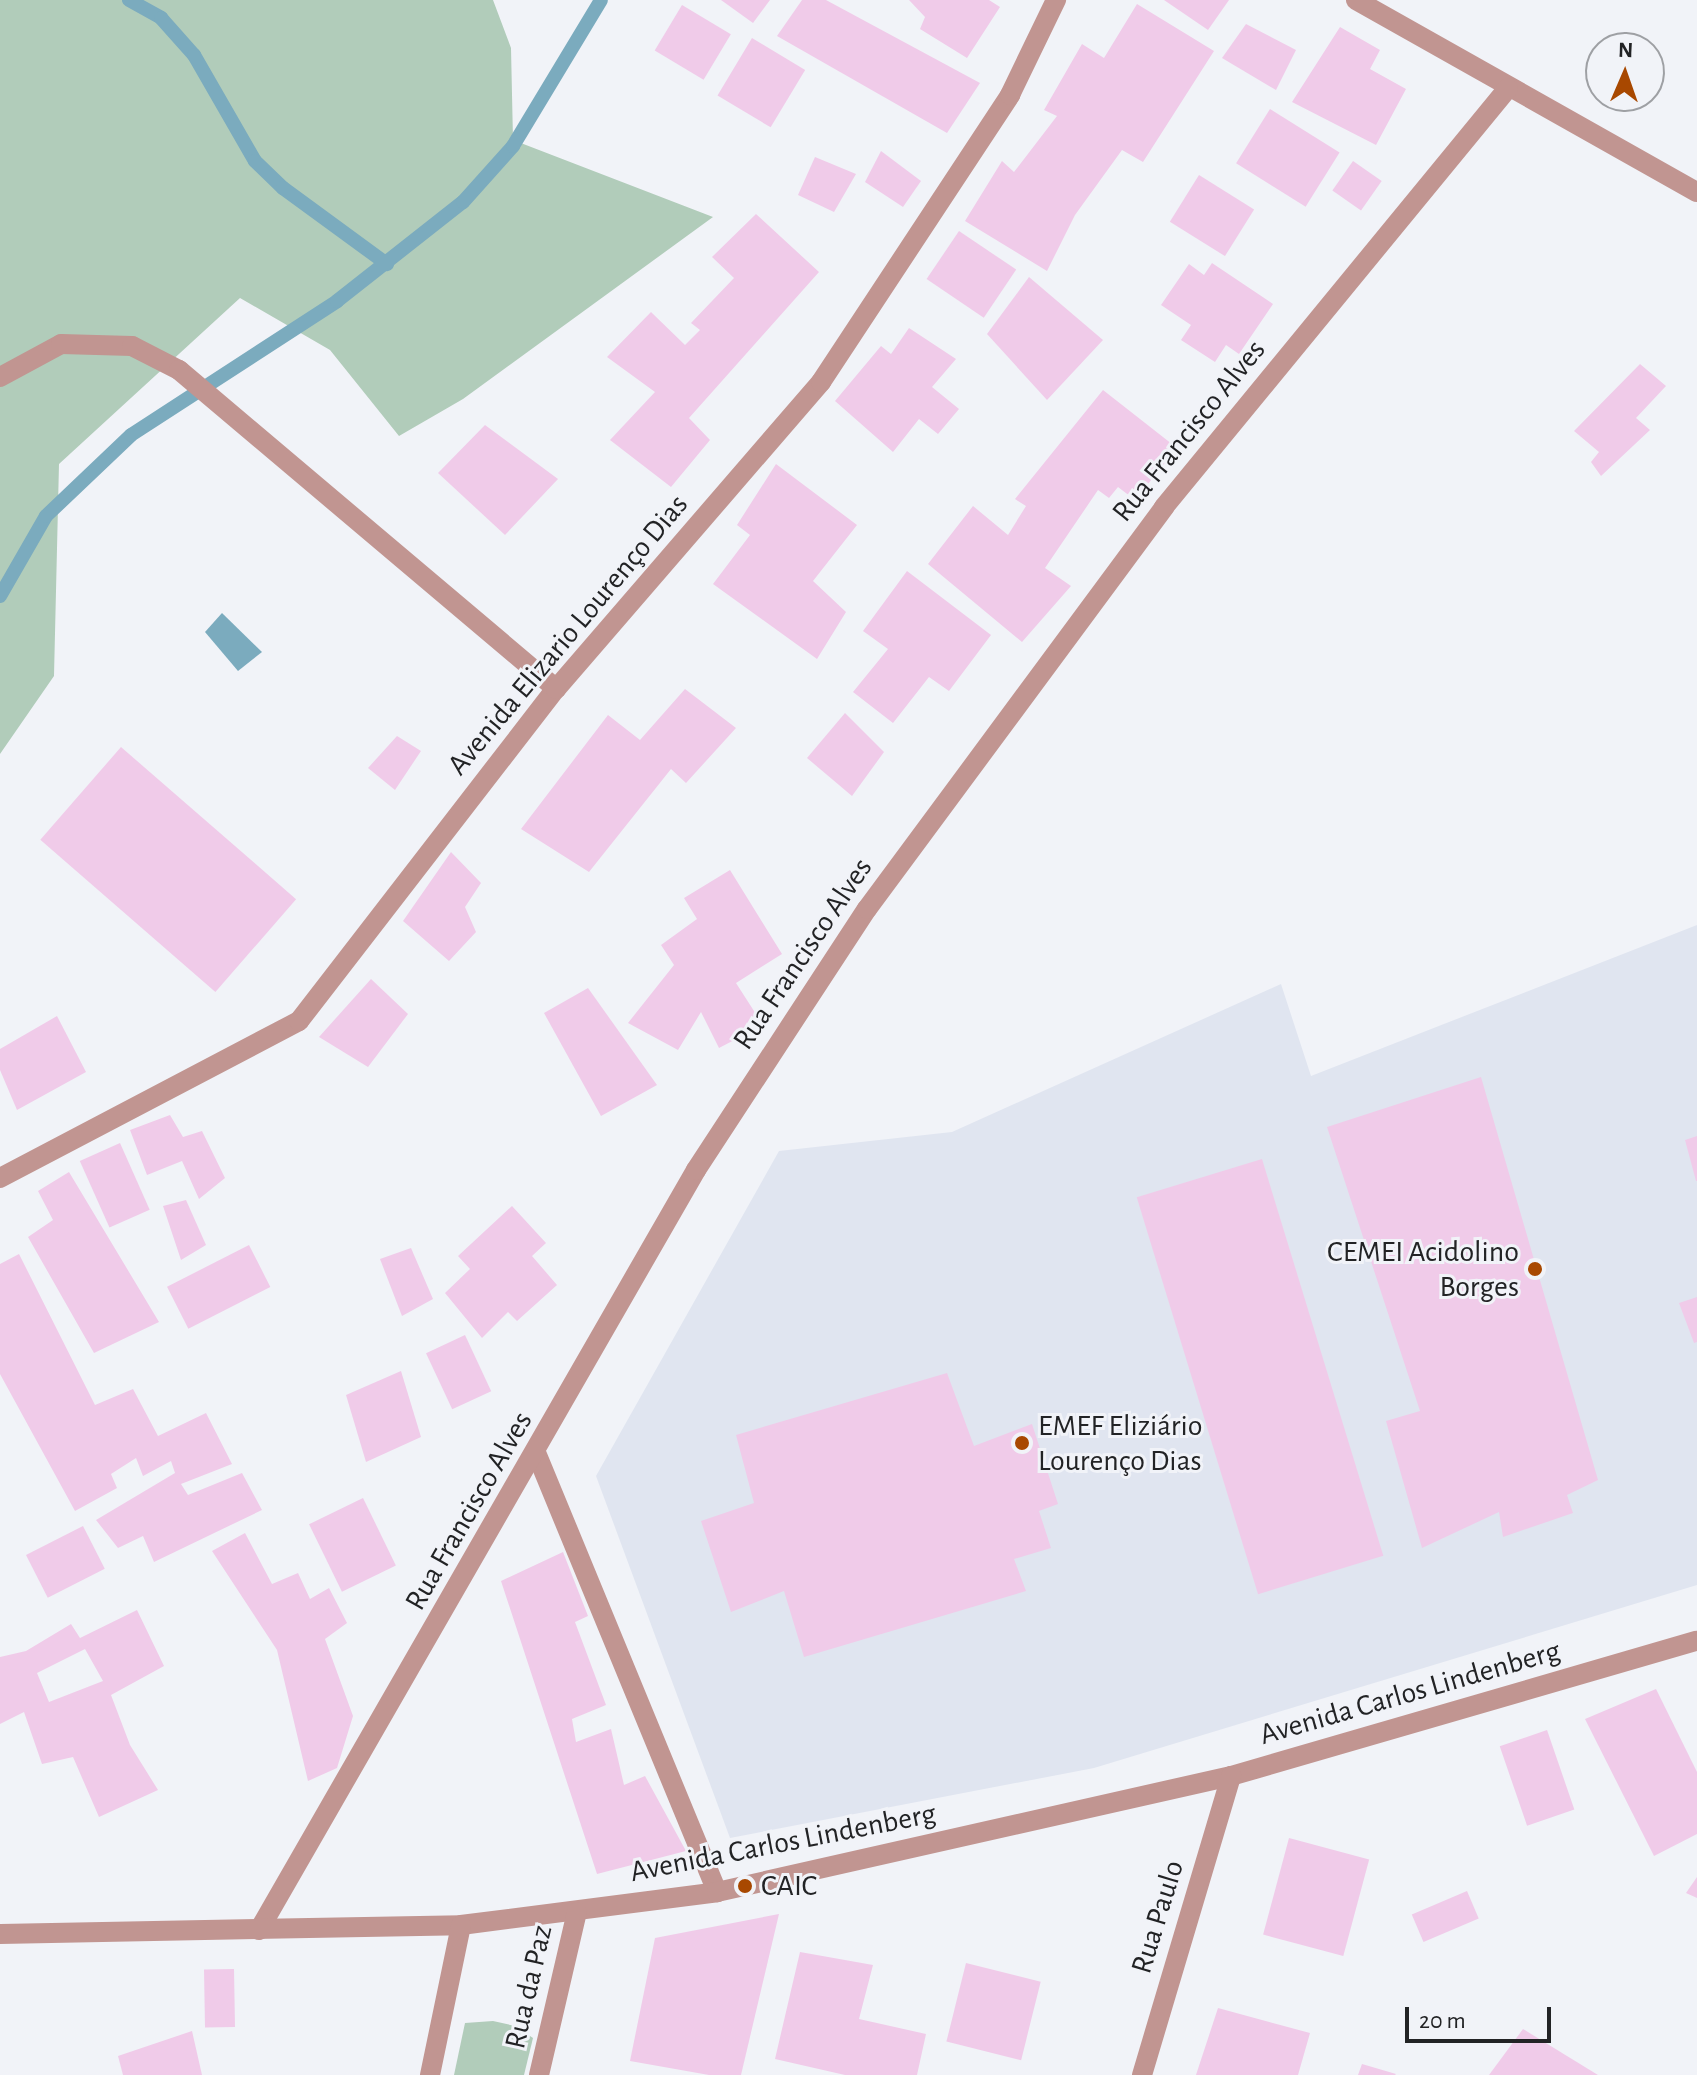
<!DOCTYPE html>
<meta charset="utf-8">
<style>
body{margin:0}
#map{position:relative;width:1697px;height:2075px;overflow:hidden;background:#f1f3f8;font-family:"Alegreya Sans",sans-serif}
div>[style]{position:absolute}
.built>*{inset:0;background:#e0e5f0}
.green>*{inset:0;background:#b1ccba}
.water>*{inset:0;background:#7babbe}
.stream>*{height:14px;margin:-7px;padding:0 7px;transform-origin:7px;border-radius:7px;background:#7babbe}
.building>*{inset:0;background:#f0cbe9;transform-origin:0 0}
.minor>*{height:20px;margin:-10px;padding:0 10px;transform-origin:10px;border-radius:10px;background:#c19591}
.dots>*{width:22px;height:22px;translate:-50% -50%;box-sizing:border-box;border:4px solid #f1f3f8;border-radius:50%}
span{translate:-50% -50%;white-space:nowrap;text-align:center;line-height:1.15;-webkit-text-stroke:6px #f1f3f8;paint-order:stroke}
.street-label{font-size:30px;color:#222325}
.poi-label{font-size:30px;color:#222325}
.right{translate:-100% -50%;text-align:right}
.left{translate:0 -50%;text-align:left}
.north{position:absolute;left:1585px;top:32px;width:80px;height:80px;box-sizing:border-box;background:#f1f3f8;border:2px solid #9ea0a4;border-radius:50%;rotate:2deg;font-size:22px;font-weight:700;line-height:32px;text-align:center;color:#222325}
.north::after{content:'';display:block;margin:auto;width:28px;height:36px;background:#a84800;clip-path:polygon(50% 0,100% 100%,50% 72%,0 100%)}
.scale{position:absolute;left:1405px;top:2007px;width:146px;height:36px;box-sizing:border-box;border:4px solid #222325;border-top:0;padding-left:10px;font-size:24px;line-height:28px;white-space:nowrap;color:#222325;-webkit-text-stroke:6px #f1f3f8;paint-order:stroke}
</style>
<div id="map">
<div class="built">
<div style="clip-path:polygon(1697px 925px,1697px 1585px,1094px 1768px,730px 1838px,596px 1476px,779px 1151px,952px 1132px,1281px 984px,1311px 1076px)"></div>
</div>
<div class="green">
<div style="clip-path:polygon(0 0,493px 0,511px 48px,513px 140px,713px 217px,463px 399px,399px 436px,330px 350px,240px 298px,59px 464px,54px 676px,0 754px)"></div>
<div style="clip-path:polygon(493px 2021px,515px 2026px,533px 2038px,524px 2075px,454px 2075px,465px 2023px)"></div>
</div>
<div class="water">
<div style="clip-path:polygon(222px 613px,262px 652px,238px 671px,205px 632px)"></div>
</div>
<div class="stream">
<div style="left:129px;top:0;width:37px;rotate:29deg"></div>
<div style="left:161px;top:18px;width:50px;rotate:48.3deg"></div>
<div style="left:194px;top:55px;width:122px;rotate:60.1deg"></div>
<div style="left:255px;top:161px;width:39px;rotate:44deg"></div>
<div style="left:283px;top:188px;width:129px;rotate:36.2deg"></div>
<div style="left:0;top:596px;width:92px;rotate:-60.1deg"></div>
<div style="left:46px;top:516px;width:117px;rotate:-43.6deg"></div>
<div style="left:131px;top:435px;width:246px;rotate:-33deg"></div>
<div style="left:337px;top:301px;width:160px;rotate:-38.2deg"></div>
<div style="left:463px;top:202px;width:75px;rotate:-48.2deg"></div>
<div style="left:513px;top:146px;width:170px;rotate:-58.9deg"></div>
</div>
<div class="building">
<div style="clip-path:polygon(721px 0,770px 0,753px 23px)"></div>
<div style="clip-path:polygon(802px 0,826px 0,980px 83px,947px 133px,777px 36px)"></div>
<div style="clip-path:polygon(909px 0,989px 0,1000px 7px,967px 58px,920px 29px,925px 17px)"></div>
<div style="clip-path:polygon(1164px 0,1229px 0,1208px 30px)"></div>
<div style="clip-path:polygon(1137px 4px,1214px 51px,1143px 162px,1122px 150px,1075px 215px,1047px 271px,965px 221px,1002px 161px,1014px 172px,1057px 116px,1044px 110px,1082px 44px,1104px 58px)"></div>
<div style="left:682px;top:5px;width:57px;height:53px;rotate:31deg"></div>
<div style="clip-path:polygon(1246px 24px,1296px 50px,1276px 90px,1222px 58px)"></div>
<div style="clip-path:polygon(1340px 27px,1380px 50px,1370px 69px,1406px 89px,1376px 145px,1292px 102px)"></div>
<div style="left:752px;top:38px;width:62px;height:67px;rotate:31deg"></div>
<div style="left:1270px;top:109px;width:82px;height:64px;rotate:32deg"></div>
<div style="clip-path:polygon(881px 151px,921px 181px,903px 207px,865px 182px)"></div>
<div style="clip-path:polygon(815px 157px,856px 174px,834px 212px,798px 195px)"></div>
<div style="left:1353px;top:161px;width:35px;height:36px;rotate:35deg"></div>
<div style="left:1199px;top:175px;width:65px;height:55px;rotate:32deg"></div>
<div style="clip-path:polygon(756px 214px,819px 272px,689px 418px,710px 440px,671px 487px,610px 440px,655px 392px,607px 357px,651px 312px,685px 345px,700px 330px,691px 323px,734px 278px,712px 257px)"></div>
<div style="left:959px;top:231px;width:69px;height:58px;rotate:34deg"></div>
<div style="clip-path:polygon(1212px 263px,1273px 304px,1239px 354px,1226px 345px,1215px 362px,1181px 340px,1191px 325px,1161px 305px,1189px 264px,1204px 275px)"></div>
<div style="clip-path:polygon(1029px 277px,1103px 340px,1047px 400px,987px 334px)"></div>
<div style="clip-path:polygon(909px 328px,956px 359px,932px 387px,959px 409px,938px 434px,919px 419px,893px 452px,835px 401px,881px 346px,891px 354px)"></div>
<div style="clip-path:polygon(1640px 364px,1666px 386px,1636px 418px,1650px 430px,1601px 476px,1591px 462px,1599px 452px,1574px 431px)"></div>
<div style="clip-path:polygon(1103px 390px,1177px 448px,1135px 500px,1118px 487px,1109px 498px,1098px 490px,1045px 568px,1071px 586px,1022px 642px,928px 564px,973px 506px,1008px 535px,1026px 506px,1015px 499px)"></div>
<div style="clip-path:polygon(485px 425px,558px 479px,505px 535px,438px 473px)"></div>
<div style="clip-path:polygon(776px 464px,857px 525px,813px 581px,846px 612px,817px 659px,713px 584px,750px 535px,737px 525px)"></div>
<div style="clip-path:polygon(907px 571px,991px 635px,949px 691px,929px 677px,893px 723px,853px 692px,888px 649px,863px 631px)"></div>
<div style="clip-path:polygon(685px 689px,736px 728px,686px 783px,671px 769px,589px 872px,521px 829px,608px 715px,640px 740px)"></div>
<div style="clip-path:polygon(845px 713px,884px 752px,852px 796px,807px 758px)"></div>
<div style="clip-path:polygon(397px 736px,421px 751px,395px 790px,368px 768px)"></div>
<div style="left:121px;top:747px;width:232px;height:123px;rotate:41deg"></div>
<div style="clip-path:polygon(451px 852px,481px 883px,465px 907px,476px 932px,449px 961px,403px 921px)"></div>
<div style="clip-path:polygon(730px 870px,782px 954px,736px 983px,763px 1025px,719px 1048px,701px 1012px,678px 1050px,628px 1023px,674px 965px,661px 945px,697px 919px,684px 898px)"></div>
<div style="clip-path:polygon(371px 979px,408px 1014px,368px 1067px,319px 1037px)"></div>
<div style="clip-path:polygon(588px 988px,657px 1085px,601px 1116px,544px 1013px)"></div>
<div style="clip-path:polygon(57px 1016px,86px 1072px,17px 1110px,0 1070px,0 1049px)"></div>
<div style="clip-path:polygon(1481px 1077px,1598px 1480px,1567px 1495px,1573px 1513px,1503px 1537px,1499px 1512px,1422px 1548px,1386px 1421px,1420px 1411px,1327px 1127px)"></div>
<div style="clip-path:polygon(170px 1115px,183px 1137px,202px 1131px,225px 1178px,199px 1199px,182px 1161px,147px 1175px,130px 1130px)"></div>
<div style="clip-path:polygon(1697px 1136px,1697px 1181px,1696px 1181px,1685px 1140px)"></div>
<div style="left:120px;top:1143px;width:73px;height:44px;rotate:66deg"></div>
<div style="left:1262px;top:1159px;width:415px;height:131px;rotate:73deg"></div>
<div style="clip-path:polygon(69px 1172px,159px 1322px,94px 1353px,28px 1237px,53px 1220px,38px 1191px)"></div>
<div style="clip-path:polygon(186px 1200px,206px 1245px,181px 1260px,163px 1206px)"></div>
<div style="clip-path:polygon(512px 1206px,546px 1243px,532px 1256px,557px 1285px,517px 1321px,508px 1312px,482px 1338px,445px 1293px,470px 1269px,458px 1256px)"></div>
<div style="left:249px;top:1245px;width:47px;height:92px;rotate:63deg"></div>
<div style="clip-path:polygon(411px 1248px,433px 1299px,402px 1316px,380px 1259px)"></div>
<div style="clip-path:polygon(19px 1254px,95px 1405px,133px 1389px,158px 1436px,206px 1413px,232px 1464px,181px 1484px,188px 1495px,242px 1473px,262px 1510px,154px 1562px,143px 1536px,118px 1548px,96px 1520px,175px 1473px,171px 1461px,143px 1476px,136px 1458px,111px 1474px,117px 1488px,75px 1511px,0 1374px,0 1264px)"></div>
<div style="clip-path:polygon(1697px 1297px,1697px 1342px,1694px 1343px,1679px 1303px)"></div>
<div style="left:465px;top:1335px;width:62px;height:43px;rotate:65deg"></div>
<div style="clip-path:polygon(401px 1371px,421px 1437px,366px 1462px,346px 1395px)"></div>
<div style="clip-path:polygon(947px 1373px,974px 1446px,1032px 1424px,1058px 1504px,1039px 1511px,1051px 1548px,1014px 1559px,1026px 1591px,804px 1657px,784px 1591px,731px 1612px,701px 1521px,754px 1503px,736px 1435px)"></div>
<div style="left:363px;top:1498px;width:75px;height:60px;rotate:64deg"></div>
<div style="left:83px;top:1526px;width:48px;height:64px;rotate:63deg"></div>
<div style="clip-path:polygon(245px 1533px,272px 1584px,298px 1573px,310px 1599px,329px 1588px,347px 1623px,325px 1639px,353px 1716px,337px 1768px,308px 1781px,277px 1650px,212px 1551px)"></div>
<div style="clip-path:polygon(563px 1552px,588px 1616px,575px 1622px,606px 1705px,572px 1719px,576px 1742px,611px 1729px,624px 1785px,645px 1776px,686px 1851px,597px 1874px,501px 1581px)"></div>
<div style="clip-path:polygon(evenodd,137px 1610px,164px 1666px,111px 1695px,130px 1745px,158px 1790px,99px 1817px,73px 1757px,42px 1764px,24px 1712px,0 1724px,0 1657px,26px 1651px,71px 1624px,80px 1638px,137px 1610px,85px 1649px,103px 1681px,49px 1702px,37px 1673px,85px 1649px)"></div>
<div style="clip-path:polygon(1656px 1689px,1697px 1772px,1697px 1834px,1654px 1856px,1585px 1719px)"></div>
<div style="left:1547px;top:1730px;width:84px;height:50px;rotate:71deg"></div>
<div style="left:1289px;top:1838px;width:83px;height:100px;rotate:15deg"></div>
<div style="clip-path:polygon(1697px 1877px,1697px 1898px,1686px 1893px)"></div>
<div style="left:1467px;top:1891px;width:30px;height:60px;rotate:67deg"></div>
<div style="clip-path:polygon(779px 1914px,741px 2075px,709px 2075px,630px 2061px,655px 1938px)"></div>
<div style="clip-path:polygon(800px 1952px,873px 1965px,859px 2019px,926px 2034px,917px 2075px,845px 2075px,775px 2059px)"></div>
<div style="left:966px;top:1963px;width:77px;height:81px;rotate:14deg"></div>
<div style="left:234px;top:1969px;width:58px;height:30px;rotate:89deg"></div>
<div style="clip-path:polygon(1218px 2008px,1310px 2033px,1298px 2075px,1196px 2075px)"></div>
<div style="clip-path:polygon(1523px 2029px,1598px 2075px,1489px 2075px)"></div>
<div style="clip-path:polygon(192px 2031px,202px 2075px,123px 2075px,118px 2056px)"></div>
<div style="clip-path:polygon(1362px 2064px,1396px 2074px,1395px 2075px,1358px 2075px)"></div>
</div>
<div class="minor">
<div style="left:1356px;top:0;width:391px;rotate:29.4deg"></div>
<div style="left:0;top:377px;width:69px;rotate:-28.4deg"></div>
<div style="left:61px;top:344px;width:71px;rotate:1.6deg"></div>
<div style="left:132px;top:346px;width:53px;rotate:27.1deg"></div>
<div style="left:179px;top:370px;width:494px;rotate:40.2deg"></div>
<div style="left:0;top:1178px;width:338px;rotate:-27.7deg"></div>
<div style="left:299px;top:1021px;width:420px;rotate:-52.3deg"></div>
<div style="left:556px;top:689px;width:406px;rotate:-49.2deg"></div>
<div style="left:821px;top:382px;width:344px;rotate:-56.6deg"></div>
<div style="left:1010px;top:95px;width:106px;rotate:-64.2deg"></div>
<div style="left:537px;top:1455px;width:473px;rotate:67.6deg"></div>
<div style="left:259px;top:1930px;width:877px;rotate:-60.1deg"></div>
<div style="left:696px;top:1170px;width:312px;rotate:-56.8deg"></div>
<div style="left:867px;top:909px;width:500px;rotate:-53.5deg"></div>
<div style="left:1164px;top:507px;width:542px;rotate:-50.61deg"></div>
<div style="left:0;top:1934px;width:461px;rotate:-1.1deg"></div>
<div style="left:461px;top:1925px;width:258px;rotate:-7.3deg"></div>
<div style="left:717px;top:1892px;width:527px;rotate:-12.72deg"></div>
<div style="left:1231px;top:1776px;width:485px;rotate:-16.2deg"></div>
<div style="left:430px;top:2075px;width:153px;rotate:-78.3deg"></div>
<div style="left:539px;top:2075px;width:167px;rotate:-76.9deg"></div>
<div style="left:1142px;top:2075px;width:312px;rotate:-73.4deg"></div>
</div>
<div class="dots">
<div style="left:1535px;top:1269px;background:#a84800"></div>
<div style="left:1022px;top:1443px;background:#a84800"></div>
<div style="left:745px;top:1886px;background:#a84800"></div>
</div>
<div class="street-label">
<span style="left:1189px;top:431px;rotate:-51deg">Rua Francisco Alves</span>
<span style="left:568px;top:635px;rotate:-50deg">Avenida Elizario Lourenço Dias</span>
<span style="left:803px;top:954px;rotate:-56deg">Rua Francisco Alves</span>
<span style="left:469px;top:1511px;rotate:-60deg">Rua Francisco Alves</span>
<span style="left:1410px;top:1693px;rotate:-16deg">Avenida Carlos Lindenberg</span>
<span style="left:783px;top:1843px;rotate:-11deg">Avenida Carlos Lindenberg</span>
<span style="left:1158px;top:1917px;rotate:-73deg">Rua Paulo</span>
<span style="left:529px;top:1987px;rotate:-77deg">Rua da Paz</span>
</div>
<div class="poi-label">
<span class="right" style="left:1519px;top:1269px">CEMEI Acidolino<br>Borges</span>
<span class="left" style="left:1038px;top:1443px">EMEF Eliziário<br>Lourenço Dias</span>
<span class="left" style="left:761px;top:1886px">CAIC</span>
</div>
<div class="north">N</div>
<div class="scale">20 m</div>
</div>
